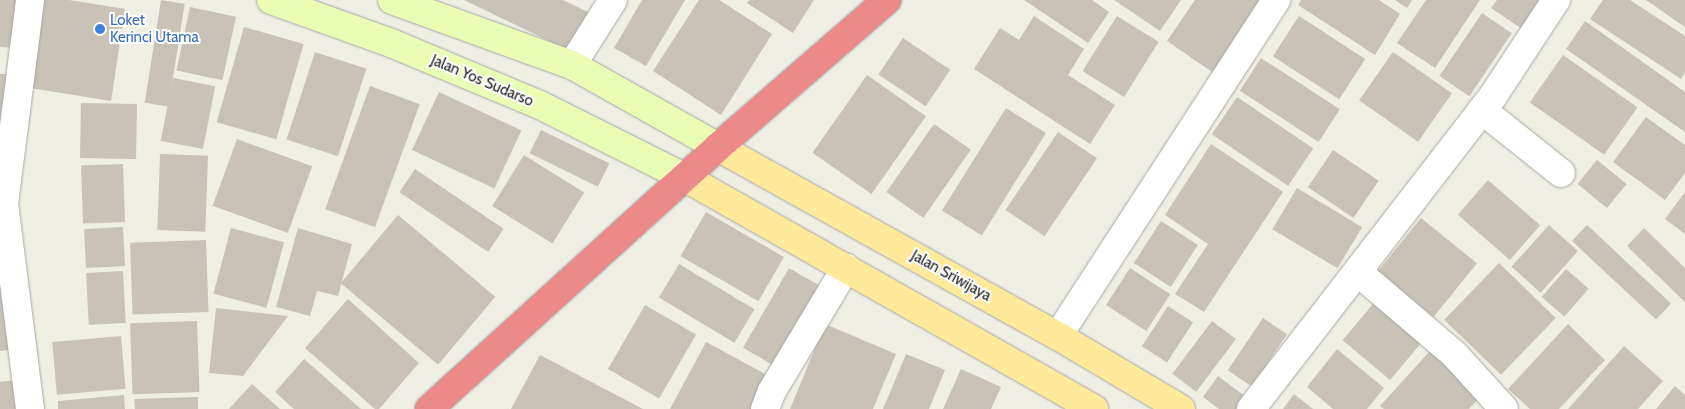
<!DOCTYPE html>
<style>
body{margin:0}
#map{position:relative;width:1685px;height:409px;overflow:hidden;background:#f0efe4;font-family:Cabin,sans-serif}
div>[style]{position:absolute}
.building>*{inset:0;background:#c8c2b7;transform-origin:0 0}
.roads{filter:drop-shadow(0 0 1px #a6a6a6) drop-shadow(0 0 1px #a6a6a6)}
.street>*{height:28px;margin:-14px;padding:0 14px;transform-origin:14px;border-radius:14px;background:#fff}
.secondary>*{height:28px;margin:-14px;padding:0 14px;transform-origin:14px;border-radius:14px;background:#eafdb5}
.primary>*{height:28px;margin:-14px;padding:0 14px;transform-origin:14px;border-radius:14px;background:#ffe99a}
.highway>*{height:28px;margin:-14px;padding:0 14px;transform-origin:14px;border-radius:14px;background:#eb8a88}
.dots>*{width:14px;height:14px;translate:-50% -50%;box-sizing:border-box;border:2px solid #fff;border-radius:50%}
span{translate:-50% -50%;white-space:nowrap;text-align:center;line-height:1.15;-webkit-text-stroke:4px #fff;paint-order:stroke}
.shop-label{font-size:15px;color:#366cbe}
.left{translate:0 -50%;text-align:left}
.street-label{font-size:15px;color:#1f1f1f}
</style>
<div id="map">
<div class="building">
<div style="clip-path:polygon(0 0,20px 0,17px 48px,0 47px)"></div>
<div style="clip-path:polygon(38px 0,69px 0,125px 9px,111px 101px,24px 87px)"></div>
<div style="left:161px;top:0;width:24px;height:104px;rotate:9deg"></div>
<div style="clip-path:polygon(464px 0,563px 0,592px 14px,574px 53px)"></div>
<div style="clip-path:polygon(642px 0,685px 0,646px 66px,614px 48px)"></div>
<div style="clip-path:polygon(699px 0,719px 0,772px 34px,721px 115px,653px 71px)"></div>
<div style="clip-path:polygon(749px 0,814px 0,793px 33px,747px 3px)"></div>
<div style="clip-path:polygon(1024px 0,1092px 0,1109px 12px,1088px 43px)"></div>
<div style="clip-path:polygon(1114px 0,1181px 0,1160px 31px)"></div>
<div style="clip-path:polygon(1195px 0,1270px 0,1218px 76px,1167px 41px)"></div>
<div style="clip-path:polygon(1301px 0,1379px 0,1400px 14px,1375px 55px,1298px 5px)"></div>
<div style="clip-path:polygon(1395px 0,1412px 0,1407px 8px)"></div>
<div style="clip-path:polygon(1426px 0,1480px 0,1435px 68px,1397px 43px)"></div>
<div style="clip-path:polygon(1497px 0,1546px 0,1525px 31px,1491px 8px)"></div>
<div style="clip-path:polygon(1603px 0,1630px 0,1685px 36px,1685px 72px,1681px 79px,1590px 19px)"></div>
<div style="clip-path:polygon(1646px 0,1685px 0,1685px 27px)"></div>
<div style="left:190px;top:7px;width:47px;height:65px;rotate:12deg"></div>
<div style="left:1482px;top:13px;width:36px;height:76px;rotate:34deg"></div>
<div style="clip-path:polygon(1034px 16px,1084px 49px,1068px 75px,1115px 105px,1090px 144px,974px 69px,1000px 28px,1019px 40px)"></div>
<div style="left:1117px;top:16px;width:49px;height:65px;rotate:32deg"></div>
<div style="left:1299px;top:16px;width:79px;height:48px;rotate:33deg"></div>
<div style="clip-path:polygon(1585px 21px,1685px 92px,1685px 132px,1566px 49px)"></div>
<div style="left:244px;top:27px;width:62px;height:99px;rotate:16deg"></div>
<div style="left:903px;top:38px;width:57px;height:44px;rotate:34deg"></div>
<div style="left:315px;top:52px;width:54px;height:92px;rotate:18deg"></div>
<div style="left:1393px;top:52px;width:72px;height:59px;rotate:35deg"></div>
<div style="left:1563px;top:55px;width:91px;height:58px;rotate:35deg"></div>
<div style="left:1261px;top:58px;width:94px;height:39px;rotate:33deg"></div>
<div style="left:0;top:74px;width:8px;height:45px"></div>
<div style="left:867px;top:75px;width:72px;height:95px;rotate:35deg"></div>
<div style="left:173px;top:78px;width:43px;height:64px;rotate:11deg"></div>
<div style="left:370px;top:86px;width:53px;height:131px;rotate:20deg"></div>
<div style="left:439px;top:92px;width:91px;height:64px;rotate:25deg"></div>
<div style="left:1237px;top:97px;width:92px;height:45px;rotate:34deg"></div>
<div style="left:81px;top:103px;width:56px;height:55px;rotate:1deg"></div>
<div style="left:1006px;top:108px;width:47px;height:121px;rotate:32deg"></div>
<div style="clip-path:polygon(1646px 117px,1685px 145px,1685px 173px,1665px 200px,1613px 162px)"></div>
<div style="left:934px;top:124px;width:45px;height:83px;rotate:35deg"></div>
<div style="left:541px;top:130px;width:76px;height:26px;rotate:26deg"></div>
<div style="left:1058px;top:132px;width:47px;height:94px;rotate:34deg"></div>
<div style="left:237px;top:139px;width:80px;height:71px;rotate:20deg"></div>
<div style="clip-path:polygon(1211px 144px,1283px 192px,1204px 312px,1175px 294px,1208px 244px,1165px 215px)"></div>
<div style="left:1333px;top:150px;width:55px;height:45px;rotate:34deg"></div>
<div style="left:160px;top:154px;width:48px;height:76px;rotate:2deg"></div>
<div style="left:524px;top:155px;width:71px;height:60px;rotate:32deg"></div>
<div style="left:1597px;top:160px;width:38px;height:31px;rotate:39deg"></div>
<div style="left:123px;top:164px;width:58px;height:42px;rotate:88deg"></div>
<div style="left:415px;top:169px;width:107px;height:28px;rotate:34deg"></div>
<div style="left:1488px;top:180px;width:69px;height:46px;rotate:41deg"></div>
<div style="left:1297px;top:188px;width:76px;height:48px;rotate:31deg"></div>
<div style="clip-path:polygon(1685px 192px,1685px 234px,1665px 219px)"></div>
<div style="left:706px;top:212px;width:90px;height:51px;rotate:30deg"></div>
<div style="left:398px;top:215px;width:127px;height:89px;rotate:40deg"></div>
<div style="left:1421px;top:218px;width:72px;height:69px;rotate:39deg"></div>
<div style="left:1161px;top:221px;width:44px;height:50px;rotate:33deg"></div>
<div style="left:1549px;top:225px;width:39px;height:56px;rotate:42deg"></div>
<div style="left:1587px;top:225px;width:115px;height:22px;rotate:43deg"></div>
<div style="left:123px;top:227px;width:39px;height:39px;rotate:87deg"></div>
<div style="left:231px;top:228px;width:55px;height:68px;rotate:15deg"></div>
<div style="clip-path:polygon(298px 228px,352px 244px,338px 296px,317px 291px,310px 316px,276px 307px)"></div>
<div style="clip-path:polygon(1644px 228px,1685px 268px,1685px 302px,1627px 246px)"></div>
<div style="left:206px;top:240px;width:72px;height:76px;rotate:88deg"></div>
<div style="left:1499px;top:263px;width:79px;height:79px;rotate:44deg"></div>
<div style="left:679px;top:264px;width:88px;height:39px;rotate:31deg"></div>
<div style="left:789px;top:268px;width:34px;height:92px;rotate:30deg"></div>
<div style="left:1130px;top:268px;width:48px;height:44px;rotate:33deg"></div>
<div style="left:1566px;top:269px;width:30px;height:37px;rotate:41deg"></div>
<div style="left:123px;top:271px;width:52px;height:37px;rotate:87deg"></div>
<div style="clip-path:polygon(8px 287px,17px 349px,0 351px,0 288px)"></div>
<div style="left:1378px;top:298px;width:62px;height:55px;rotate:40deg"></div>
<div style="clip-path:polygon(348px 299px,419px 363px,379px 409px,375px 409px,305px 348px)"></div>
<div style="left:645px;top:305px;width:59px;height:74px;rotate:30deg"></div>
<div style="left:1168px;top:306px;width:30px;height:48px;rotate:33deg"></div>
<div style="clip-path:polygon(216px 308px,288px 316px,243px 376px,209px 373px)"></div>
<div style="left:1263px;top:318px;width:29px;height:63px;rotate:34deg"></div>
<div style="left:197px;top:321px;width:71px;height:67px;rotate:88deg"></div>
<div style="left:1212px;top:321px;width:30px;height:66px;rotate:37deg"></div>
<div style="clip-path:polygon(825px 324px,896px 354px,873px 409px,790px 409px)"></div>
<div style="clip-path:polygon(1568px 324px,1605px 360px,1559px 409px,1530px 409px,1508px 389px)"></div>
<div style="left:121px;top:336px;width:53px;height:69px;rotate:85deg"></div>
<div style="clip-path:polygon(706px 342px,771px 377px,754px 409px,670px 409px)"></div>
<div style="clip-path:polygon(1624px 346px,1663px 381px,1638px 409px,1568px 409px)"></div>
<div style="clip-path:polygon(1337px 349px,1384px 388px,1367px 409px,1333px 409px,1307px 387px)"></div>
<div style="clip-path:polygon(1430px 351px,1480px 397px,1469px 409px,1384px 409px,1380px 406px)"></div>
<div style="clip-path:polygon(906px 354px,945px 370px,929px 409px,883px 409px)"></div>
<div style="clip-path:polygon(540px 355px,643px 409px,511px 409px)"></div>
<div style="clip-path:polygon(304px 359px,361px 409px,294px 409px,275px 392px)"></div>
<div style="clip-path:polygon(961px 369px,1001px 387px,991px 409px,943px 409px)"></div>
<div style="clip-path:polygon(1218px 376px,1246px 397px,1237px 409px,1219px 409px,1203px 397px)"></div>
<div style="clip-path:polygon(24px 379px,27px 409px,0 409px,0 382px)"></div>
<div style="clip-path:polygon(252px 384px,280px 409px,229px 409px)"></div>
<div style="clip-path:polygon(1675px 386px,1685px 395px,1685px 409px,1656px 409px)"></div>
<div style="clip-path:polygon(1294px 394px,1313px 409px,1283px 409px)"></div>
<div style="clip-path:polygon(124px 395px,125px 409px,58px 409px,58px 401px)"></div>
<div style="clip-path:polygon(198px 397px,198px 409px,135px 409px,134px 399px)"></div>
</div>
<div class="roads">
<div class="street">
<div style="left:572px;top:65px;width:77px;rotate:-57.8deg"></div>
<div style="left:1482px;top:110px;width:101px;rotate:38.6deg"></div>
<div style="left:1359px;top:273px;width:125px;rotate:40.5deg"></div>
<div style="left:1454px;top:354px;width:74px;rotate:47.7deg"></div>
<div style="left:1058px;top:336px;width:401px;rotate:-57deg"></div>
<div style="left:30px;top:409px;width:207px;rotate:-97.2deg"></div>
<div style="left:4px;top:204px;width:206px;rotate:-82.7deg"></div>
<div style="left:765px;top:409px;width:19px;rotate:-69deg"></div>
<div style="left:772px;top:391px;width:144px;rotate:-59deg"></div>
<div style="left:1251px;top:409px;width:396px;rotate:-52.3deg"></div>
<div style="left:1493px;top:96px;width:115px;rotate:-56.7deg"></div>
</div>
<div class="secondary">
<div style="left:271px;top:0;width:127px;rotate:19.7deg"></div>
<div style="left:391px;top:43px;width:161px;rotate:22.6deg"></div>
<div style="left:540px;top:105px;width:163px;rotate:26.6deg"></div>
<div style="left:392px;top:0;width:191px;rotate:19.9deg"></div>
<div style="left:572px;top:65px;width:167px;rotate:29.3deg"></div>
</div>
<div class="primary">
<div style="left:718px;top:147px;width:389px;rotate:29.1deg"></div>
<div style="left:1058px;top:336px;width:143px;rotate:30.7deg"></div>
<div style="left:686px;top:178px;width:469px;rotate:29.5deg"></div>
</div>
<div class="highway">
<div style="left:429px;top:409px;width:390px;rotate:-42.2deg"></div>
<div style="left:718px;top:147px;width:224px;rotate:-41deg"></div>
</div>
</div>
<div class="dots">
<div style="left:100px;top:29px;background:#3f7fe0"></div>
</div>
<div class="shop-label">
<span class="left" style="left:110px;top:29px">Loket<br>Kerinci Utama</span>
</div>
<div class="street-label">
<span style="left:482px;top:81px;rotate:23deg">Jalan Yos Sudarso</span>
<span style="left:951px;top:276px;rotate:29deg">Jalan Sriwijaya</span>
</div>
</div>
